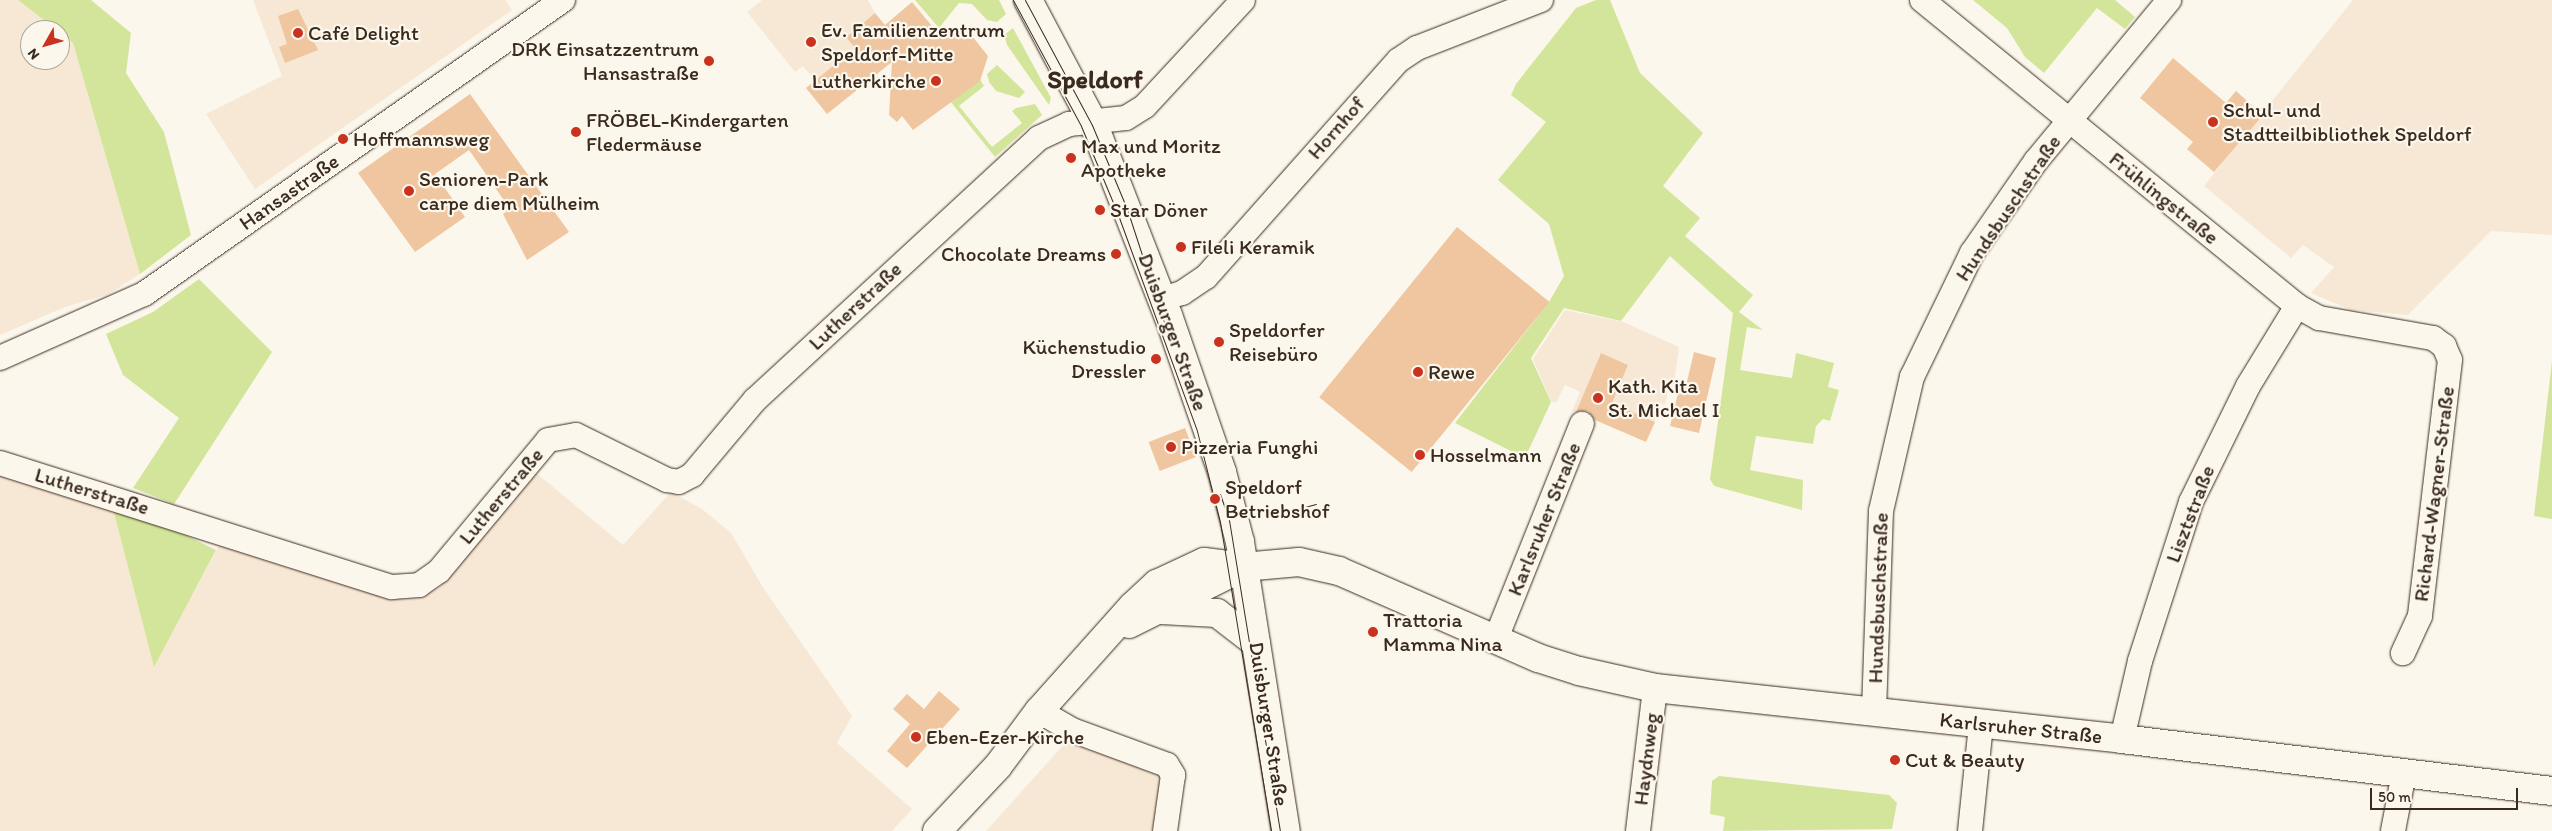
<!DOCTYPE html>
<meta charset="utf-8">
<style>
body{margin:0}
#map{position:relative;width:2552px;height:831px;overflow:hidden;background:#fbf7ec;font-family:Itim,sans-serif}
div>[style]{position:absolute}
.built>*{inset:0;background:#f7e8d5}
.green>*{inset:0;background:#d2e59a}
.building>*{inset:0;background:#efc69f;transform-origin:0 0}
.roads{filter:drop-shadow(0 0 1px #3b2a1e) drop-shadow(0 0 1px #3b2a1e)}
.street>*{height:24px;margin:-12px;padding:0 12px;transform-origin:12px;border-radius:12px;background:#fbf7ec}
.secondary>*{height:28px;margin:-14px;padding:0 14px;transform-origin:14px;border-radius:14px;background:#fbf7ec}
.tram>*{height:1px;margin:-0.5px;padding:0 0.5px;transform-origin:0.5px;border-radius:0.5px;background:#3b2a1e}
.dots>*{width:14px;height:14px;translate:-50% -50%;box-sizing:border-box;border:2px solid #fbf7ec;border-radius:50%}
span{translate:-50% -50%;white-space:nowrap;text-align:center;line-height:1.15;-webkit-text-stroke:4.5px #fbf7ec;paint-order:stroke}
.poi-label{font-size:21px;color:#3b2a1e}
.left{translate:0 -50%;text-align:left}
.right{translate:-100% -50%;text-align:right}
.street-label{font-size:21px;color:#3b2a1e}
.district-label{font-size:26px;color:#3b2a1e;font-weight:700}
.north{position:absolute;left:20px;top:20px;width:50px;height:50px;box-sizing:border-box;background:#fbf7ec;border:1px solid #aea59a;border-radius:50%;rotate:232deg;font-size:14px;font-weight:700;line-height:20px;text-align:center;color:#3b2a1e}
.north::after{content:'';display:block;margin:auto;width:18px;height:22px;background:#c8321e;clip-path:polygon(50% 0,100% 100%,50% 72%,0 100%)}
.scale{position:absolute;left:2370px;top:788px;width:148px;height:22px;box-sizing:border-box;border:2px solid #3b2a1e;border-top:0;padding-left:6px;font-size:15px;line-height:18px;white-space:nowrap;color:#3b2a1e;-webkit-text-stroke:4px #fbf7ec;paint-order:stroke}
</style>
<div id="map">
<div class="built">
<div style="clip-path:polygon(0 0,18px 0,56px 30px,30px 30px,30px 60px,60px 60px,60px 33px,73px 43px,140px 274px,109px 294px,65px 307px,0 335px)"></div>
<div style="clip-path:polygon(253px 0,505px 0,512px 10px,255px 189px,206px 114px,282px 76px)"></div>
<div style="clip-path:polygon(762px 0,868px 0,875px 13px,846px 36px,855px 48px,815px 81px,803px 66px,795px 72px,747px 12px)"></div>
<div style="clip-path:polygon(2353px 0,2552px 0,2552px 235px,2491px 231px,2408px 315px,2351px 310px,2311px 293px,2334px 267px,2303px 245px,2291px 258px,2204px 186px)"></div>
<div style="clip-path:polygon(1565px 310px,1623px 322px,1679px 347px,1674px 383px,1668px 391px,1665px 405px,1659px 403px,1655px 422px,1612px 403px,1628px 365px,1601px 353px,1576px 412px,1572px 411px,1580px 392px,1565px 385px,1556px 403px,1551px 401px,1533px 359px)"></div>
<div style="clip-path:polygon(0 472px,113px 509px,154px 666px,222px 540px,393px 599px,415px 599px,439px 588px,535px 472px,623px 545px,671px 492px,702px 509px,731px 533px,764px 589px,852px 716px,837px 743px,912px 809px,892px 831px,0 831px)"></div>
<div style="clip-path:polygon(1066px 742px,1162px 775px,1153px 831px,986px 831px)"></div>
</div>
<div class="green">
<div style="clip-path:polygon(18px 0,91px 0,131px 33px,126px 73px,164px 132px,191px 235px,140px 274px,73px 43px)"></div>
<div style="clip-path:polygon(915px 0,999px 0,1006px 14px,997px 22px,987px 20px,972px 4px,959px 3px,939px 28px)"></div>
<div style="clip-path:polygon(1596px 0,1610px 0,1640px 73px,1703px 133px,1663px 186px,1700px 218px,1685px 236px,1753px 295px,1739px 312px,1763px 330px,1747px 327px,1740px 370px,1792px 378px,1796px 353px,1834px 363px,1828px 387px,1839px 390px,1830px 421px,1823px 419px,1816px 426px,1813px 444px,1756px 436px,1750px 470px,1803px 480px,1802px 510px,1714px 486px,1710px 479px,1733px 313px,1670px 256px,1621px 321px,1564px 308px,1531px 358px,1551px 402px,1525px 458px,1455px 423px,1549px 302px,1564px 276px,1549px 224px,1498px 180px,1546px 122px,1511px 95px,1516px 84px,1576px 8px)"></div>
<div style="clip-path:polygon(1973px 0,2115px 0,2135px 17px,2125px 29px,2097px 8px,2044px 73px,2025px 57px,2007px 28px)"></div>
<div style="clip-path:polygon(1013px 28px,1051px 98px,1049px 105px,1007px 45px,1004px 35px)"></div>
<div style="clip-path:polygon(997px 65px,1025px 92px,1019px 98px,996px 91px,989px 82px,987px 74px)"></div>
<div style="clip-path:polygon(979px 78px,984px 86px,959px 106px,992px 147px,1022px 123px,1012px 111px,1016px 108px,1035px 104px,1042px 115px,995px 157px,950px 101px)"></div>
<div style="clip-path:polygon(199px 279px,272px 352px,174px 504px,133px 488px,179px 418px,123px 375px,106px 334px,153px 312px)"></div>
<div style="clip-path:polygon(2552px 361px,2552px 519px,2534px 516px)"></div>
<div style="clip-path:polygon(113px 509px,167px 526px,216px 550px,154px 667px)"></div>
<div style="clip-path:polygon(1719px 776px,1889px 795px,1897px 803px,1892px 829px,1723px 831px,1725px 817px,1710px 814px,1712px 781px)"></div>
</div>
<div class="building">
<div style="clip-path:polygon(912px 2px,941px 37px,972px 36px,988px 56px,980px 81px,913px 130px,902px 116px,897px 122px,889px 115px,892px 62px,827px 114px,806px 88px,855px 48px,846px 37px,875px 13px,885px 25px)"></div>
<div style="clip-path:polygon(298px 9px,318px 50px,285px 63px,279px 47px,287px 44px,278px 16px)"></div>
<div style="clip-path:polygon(2173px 58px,2226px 103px,2236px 91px,2263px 115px,2214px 172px,2187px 149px,2193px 142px,2140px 98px)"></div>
<div style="clip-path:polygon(470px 94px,569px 232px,527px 260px,503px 214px,510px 209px,469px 150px,435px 174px,465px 217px,415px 252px,358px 173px)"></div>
<div style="left:1457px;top:227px;width:119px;height:219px;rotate:39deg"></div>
<div style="clip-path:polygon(1694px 352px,1716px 358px,1699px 433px,1670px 426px,1678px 393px,1684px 394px)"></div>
<div style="clip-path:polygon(1601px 353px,1628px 365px,1612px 403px,1655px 422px,1646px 442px,1595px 420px,1588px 411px,1576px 412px)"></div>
<div style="left:1185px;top:428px;width:31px;height:39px;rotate:69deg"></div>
<div style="clip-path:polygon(939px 691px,960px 709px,907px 768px,887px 751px,910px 724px,893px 709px,907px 694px,924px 709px)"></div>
</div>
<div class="roads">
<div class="street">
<div style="left:1922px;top:0;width:484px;rotate:39.2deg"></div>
<div style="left:2297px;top:306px;width:25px;rotate:29deg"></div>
<div style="left:2319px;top:318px;width:116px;rotate:10deg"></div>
<div style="left:2433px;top:338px;width:14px;rotate:36deg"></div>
<div style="left:2444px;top:346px;width:15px;rotate:67deg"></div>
<div style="left:2450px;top:360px;width:258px;rotate:96.7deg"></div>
<div style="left:2420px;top:616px;width:41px;rotate:114.7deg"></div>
<div style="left:1162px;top:299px;width:21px;rotate:-17deg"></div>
<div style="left:1182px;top:293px;width:29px;rotate:-34deg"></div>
<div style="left:1206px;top:277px;width:290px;rotate:-48.4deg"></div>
<div style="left:1399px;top:60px;width:22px;rotate:-34deg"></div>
<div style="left:1417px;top:48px;width:133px;rotate:-21.2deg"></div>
<div style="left:0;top:358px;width:158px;rotate:-24deg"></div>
<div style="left:144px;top:294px;width:512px;rotate:-35.06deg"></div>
<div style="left:0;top:463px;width:411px;rotate:17.6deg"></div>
<div style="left:392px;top:587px;width:27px;rotate:-4deg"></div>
<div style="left:419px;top:585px;width:24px;rotate:-35deg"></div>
<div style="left:439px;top:571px;width:170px;rotate:-50.2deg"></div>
<div style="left:548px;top:440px;width:28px;rotate:-10deg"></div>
<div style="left:576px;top:435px;width:102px;rotate:26.3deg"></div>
<div style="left:667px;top:480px;width:12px;rotate:9deg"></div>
<div style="left:679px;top:482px;width:15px;rotate:-28deg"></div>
<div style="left:692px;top:475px;width:98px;rotate:-50deg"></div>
<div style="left:755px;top:400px;width:386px;rotate:-42.7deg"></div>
<div style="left:1039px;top:138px;width:33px;rotate:-25deg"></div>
<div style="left:1069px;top:124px;width:57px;rotate:-6deg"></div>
<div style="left:1126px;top:118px;width:22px;rotate:-32deg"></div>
<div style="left:1145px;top:106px;width:144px;rotate:-47.2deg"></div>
<div style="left:1495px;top:641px;width:234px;rotate:-68.2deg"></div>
<div style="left:1039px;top:711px;width:38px;rotate:30deg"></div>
<div style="left:1072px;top:730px;width:101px;rotate:20.2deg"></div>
<div style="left:1167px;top:765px;width:12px;rotate:59deg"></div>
<div style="left:1173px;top:775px;width:57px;rotate:98.1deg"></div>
<div style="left:1874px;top:711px;width:200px;rotate:-88deg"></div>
<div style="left:1881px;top:511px;width:138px;rotate:-77deg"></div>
<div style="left:1912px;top:377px;width:138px;rotate:-64.2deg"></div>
<div style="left:1972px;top:253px;width:112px;rotate:-55.2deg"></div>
<div style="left:2036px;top:161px;width:209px;rotate:-50.4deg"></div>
<div style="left:2122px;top:739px;width:80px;rotate:-77deg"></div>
<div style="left:2140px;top:661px;width:167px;rotate:-72.2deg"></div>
<div style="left:2191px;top:502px;width:129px;rotate:-63.8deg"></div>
<div style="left:2248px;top:386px;width:94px;rotate:-58.5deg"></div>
<div style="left:1638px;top:831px;width:144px;rotate:-83.2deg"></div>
<div style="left:1970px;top:831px;width:108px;rotate:-84.1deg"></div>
<div style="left:2393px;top:831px;width:59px;rotate:-79.3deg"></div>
</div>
<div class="secondary">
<div style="left:1028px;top:0;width:139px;rotate:62.1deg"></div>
<div style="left:1093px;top:123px;width:206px;rotate:68.7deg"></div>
<div style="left:1168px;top:315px;width:166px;rotate:71deg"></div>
<div style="left:1222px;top:472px;width:72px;rotate:75.6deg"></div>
<div style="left:1240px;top:542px;width:293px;rotate:81deg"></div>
<div style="left:1161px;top:610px;width:56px;rotate:3.1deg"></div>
<div style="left:1217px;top:613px;width:49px;rotate:37.6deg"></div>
<div style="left:1129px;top:624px;width:127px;rotate:-26.6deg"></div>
<div style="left:937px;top:831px;width:89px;rotate:-46.8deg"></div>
<div style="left:998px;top:766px;width:69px;rotate:-53.3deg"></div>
<div style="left:1039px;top:711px;width:141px;rotate:-48.2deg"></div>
<div style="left:1133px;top:606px;width:33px;rotate:-43deg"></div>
<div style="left:1157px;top:584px;width:52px;rotate:-25.1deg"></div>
<div style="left:1204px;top:562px;width:39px;rotate:7deg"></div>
<div style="left:1243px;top:567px;width:56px;rotate:-5.1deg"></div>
<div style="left:1299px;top:562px;width:41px;rotate:12.7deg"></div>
<div style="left:1339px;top:571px;width:217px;rotate:23.6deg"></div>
<div style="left:1538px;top:658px;width:43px;rotate:17.6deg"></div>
<div style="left:1579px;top:671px;width:78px;rotate:12.6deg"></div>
<div style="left:1655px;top:688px;width:470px;rotate:6.2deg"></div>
<div style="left:2122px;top:739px;width:433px;rotate:6.9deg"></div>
</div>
</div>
<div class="tram">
<div style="left:1013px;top:0;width:143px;rotate:61.6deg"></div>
<div style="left:1081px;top:126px;width:93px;rotate:67.3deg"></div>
<div style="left:1117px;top:212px;width:233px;rotate:69.9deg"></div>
<div style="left:1197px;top:431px;width:94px;rotate:75.8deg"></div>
<div style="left:1220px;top:522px;width:313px;rotate:80.6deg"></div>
<div style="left:1025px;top:0;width:142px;rotate:61.8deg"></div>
<div style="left:1092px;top:125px;width:91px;rotate:67.4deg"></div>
<div style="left:1127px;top:209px;width:122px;rotate:71.9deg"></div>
<div style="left:1220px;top:494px;width:28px;rotate:71deg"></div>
<div style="left:1229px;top:520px;width:315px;rotate:80.7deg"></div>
<div style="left:1282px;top:513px;width:35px;rotate:-15deg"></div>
</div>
<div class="dots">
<div style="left:298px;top:33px;background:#c8321e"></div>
<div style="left:811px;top:42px;background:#c8321e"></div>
<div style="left:709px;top:61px;background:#c8321e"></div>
<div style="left:936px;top:81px;background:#c8321e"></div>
<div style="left:2213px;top:122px;background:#c8321e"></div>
<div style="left:576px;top:132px;background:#c8321e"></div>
<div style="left:343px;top:139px;background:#c8321e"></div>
<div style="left:1071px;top:158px;background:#c8321e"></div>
<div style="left:409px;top:191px;background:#c8321e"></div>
<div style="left:1100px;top:210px;background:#c8321e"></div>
<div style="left:1181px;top:247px;background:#c8321e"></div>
<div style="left:1116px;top:254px;background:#c8321e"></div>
<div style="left:1219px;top:342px;background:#c8321e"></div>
<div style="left:1156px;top:359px;background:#c8321e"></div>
<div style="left:1418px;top:372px;background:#c8321e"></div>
<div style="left:1598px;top:398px;background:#c8321e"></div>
<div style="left:1171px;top:447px;background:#c8321e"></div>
<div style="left:1420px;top:455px;background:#c8321e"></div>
<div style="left:1215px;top:499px;background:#c8321e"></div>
<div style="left:1373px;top:632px;background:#c8321e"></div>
<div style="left:916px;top:737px;background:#c8321e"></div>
<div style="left:1895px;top:760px;background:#c8321e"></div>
</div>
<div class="poi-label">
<span class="left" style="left:821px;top:42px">Ev. Familienzentrum<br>Speldorf-Mitte</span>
<span class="left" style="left:308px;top:33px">Café Delight</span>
<span class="right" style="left:699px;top:61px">DRK Einsatzzentrum<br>Hansastraße</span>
<span class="right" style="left:926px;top:81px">Lutherkirche</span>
<span class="left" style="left:2223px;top:122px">Schul- und<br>Stadtteilbibliothek Speldorf</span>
<span class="left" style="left:586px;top:132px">FRÖBEL-Kindergarten<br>Fledermäuse</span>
<span class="left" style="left:353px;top:139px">Hoffmannsweg</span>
<span class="left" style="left:1081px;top:158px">Max und Moritz<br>Apotheke</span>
<span class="left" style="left:419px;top:191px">Senioren-Park<br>carpe diem Mülheim</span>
<span class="left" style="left:1110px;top:210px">Star Döner</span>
<span class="left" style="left:1191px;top:247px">Fileli Keramik</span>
<span class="right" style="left:1106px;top:254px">Chocolate Dreams</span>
<span class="left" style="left:1229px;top:342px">Speldorfer<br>Reisebüro</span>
<span class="right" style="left:1146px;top:359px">Küchenstudio<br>Dressler</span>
<span class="left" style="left:1428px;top:372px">Rewe</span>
<span class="left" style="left:1608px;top:398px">Kath. Kita<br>St. Michael I</span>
<span class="left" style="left:1181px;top:447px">Pizzeria Funghi</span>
<span class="left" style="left:1430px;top:455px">Hosselmann</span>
<span class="left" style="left:1225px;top:499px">Speldorf<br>Betriebshof</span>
<span class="left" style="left:1383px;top:632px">Trattoria<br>Mamma Nina</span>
<span class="left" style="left:926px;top:737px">Eben-Ezer-Kirche</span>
<span class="left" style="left:1905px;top:760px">Cut &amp; Beauty</span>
</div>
<div class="street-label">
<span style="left:1336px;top:128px;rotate:-49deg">Hornhof</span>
<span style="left:289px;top:192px;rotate:-35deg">Hansastraße</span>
<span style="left:2164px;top:198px;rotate:39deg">Frühlingstraße</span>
<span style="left:2008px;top:208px;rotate:-56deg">Hundsbuschstraße</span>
<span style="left:855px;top:306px;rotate:-43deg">Lutherstraße</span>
<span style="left:1173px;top:332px;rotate:70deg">Duisburger Straße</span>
<span style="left:92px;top:491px;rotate:17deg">Lutherstraße</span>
<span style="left:2434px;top:494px;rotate:-83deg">Richard-Wagner-Straße</span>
<span style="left:501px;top:496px;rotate:-50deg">Lutherstraße</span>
<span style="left:2190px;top:514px;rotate:-69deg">Lisztstraße</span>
<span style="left:1544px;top:519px;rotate:-68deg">Karlsruher Straße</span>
<span style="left:1878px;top:598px;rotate:-88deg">Hundsbuschstraße</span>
<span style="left:1269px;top:724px;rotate:81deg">Duisburger Straße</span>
<span style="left:2021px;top:728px;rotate:6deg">Karlsruher Straße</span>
<span style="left:1646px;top:759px;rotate:-83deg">Haydnweg</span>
</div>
<div class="district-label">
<span style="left:1095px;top:80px">Speldorf</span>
</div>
<div class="north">N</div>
<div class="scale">50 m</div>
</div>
